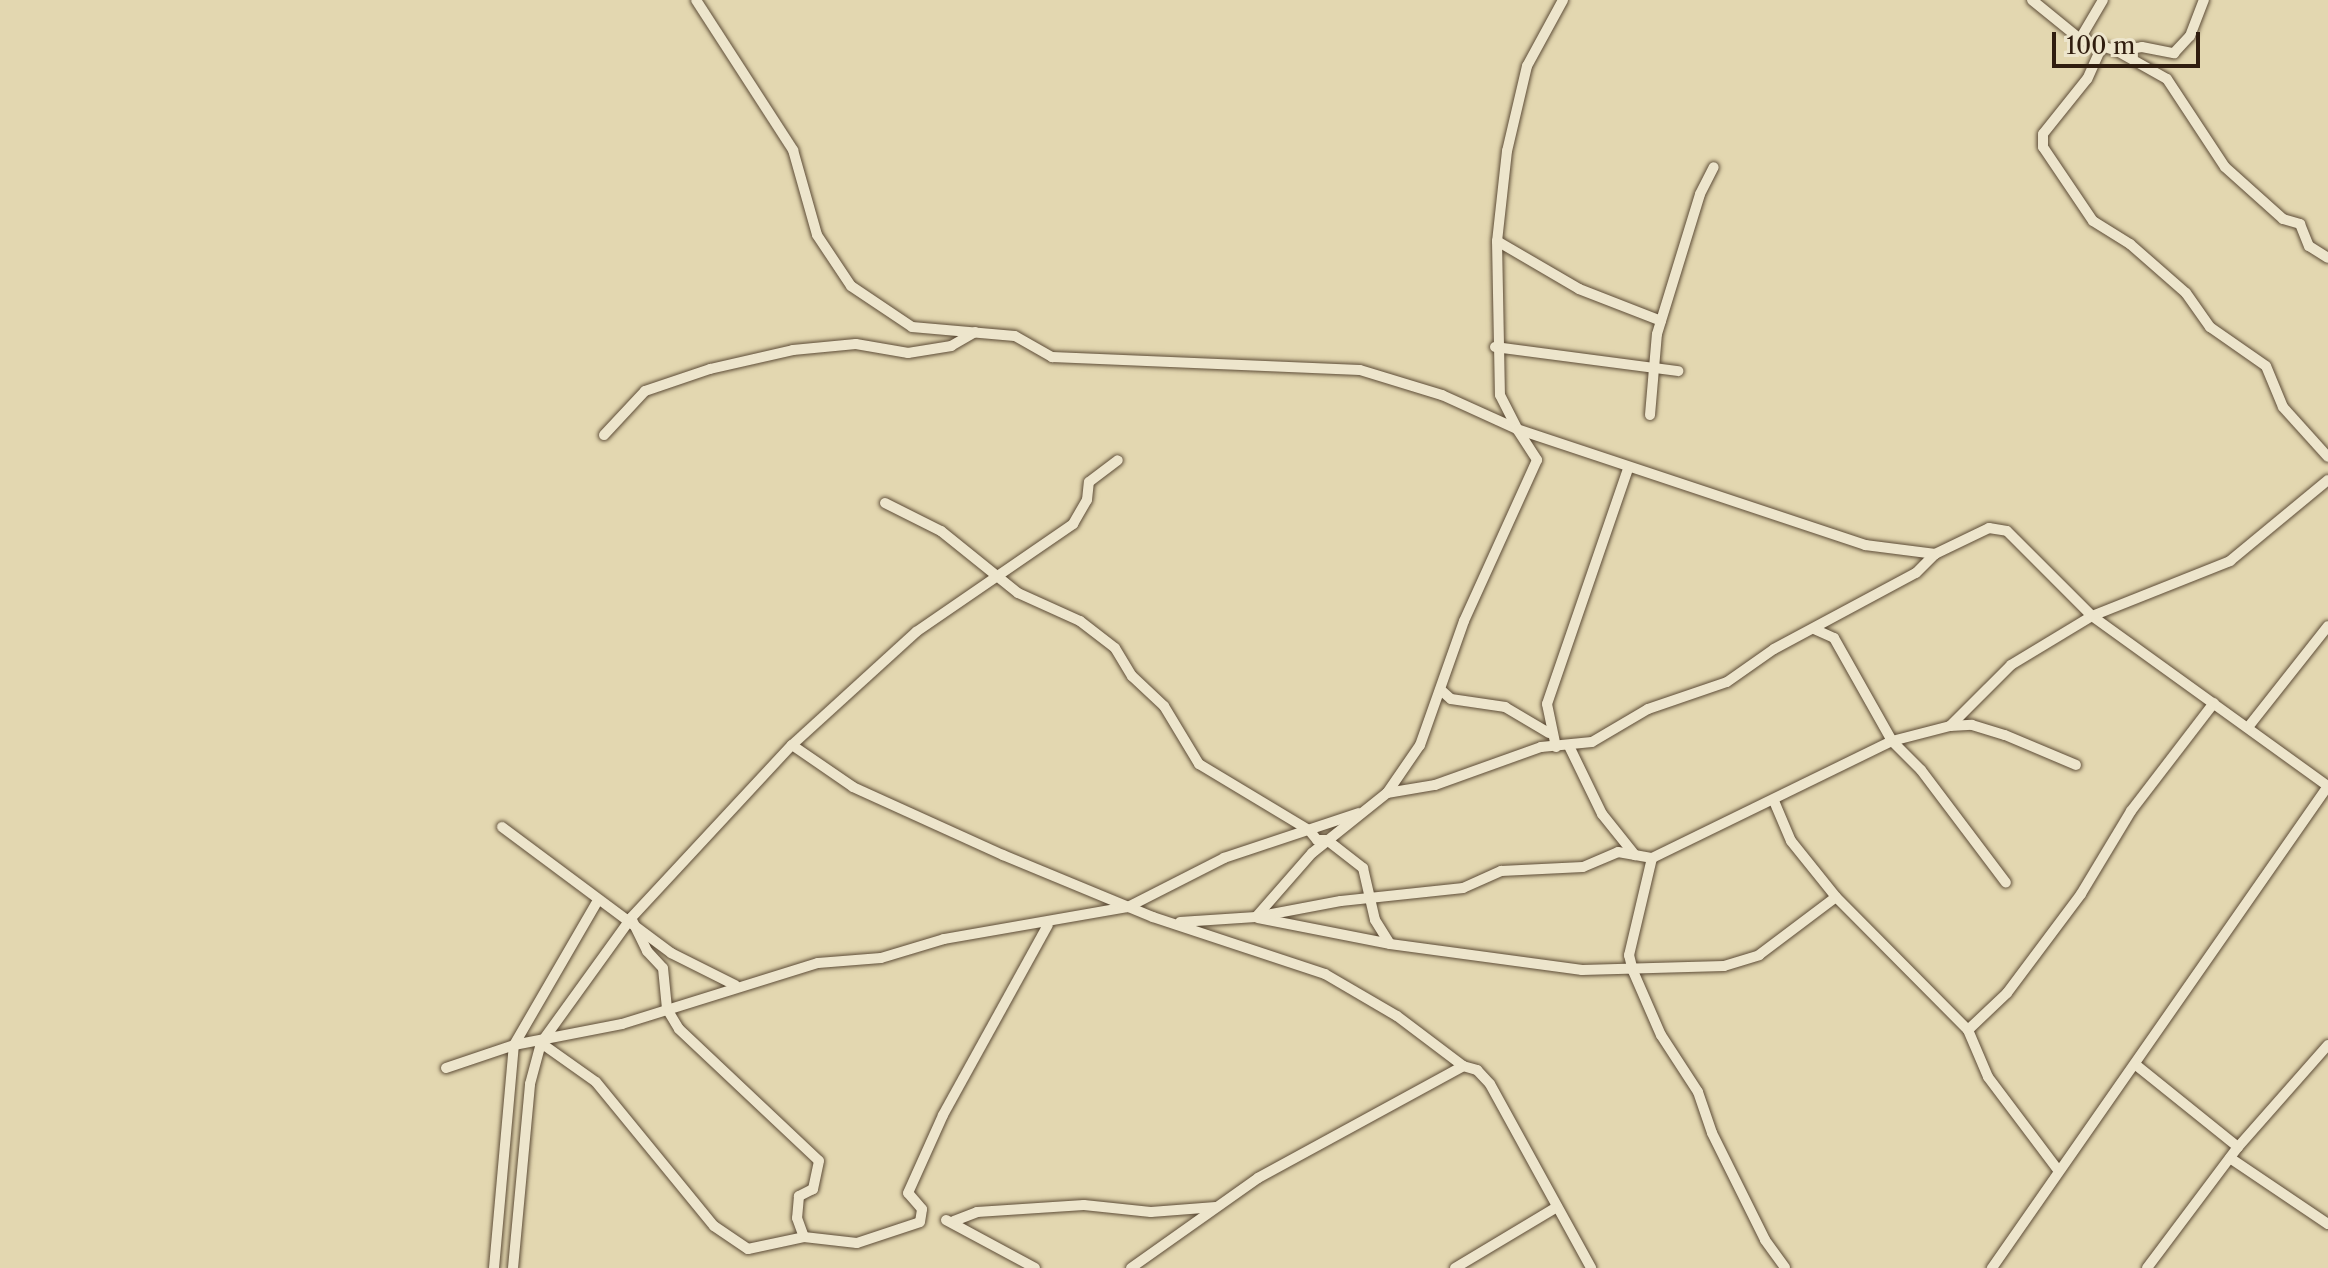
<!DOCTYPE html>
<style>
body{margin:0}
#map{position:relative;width:2328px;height:1268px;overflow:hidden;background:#e3d7b0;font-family:"Libre Caslon Text",serif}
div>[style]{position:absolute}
.roads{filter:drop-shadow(0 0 2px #5d4c37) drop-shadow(0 0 2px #5d4c37)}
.minor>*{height:10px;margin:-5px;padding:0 5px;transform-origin:5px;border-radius:5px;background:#ede5cc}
span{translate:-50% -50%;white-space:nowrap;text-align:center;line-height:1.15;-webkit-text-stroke:8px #ede5cc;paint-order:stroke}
.scale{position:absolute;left:2052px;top:32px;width:148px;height:36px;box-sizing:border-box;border:4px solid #301d0f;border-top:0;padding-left:10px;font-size:24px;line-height:28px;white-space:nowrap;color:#301d0f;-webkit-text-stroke:6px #ede5cc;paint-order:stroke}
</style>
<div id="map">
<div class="roads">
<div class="minor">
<div style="left:696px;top:0;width:179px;rotate:57.1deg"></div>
<div style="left:793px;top:150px;width:88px;rotate:74.2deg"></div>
<div style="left:817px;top:235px;width:61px;rotate:56.3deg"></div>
<div style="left:851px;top:286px;width:73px;rotate:33.9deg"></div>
<div style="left:912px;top:327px;width:103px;rotate:5deg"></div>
<div style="left:1015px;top:336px;width:43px;rotate:29.6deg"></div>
<div style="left:1052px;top:357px;width:308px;rotate:2.4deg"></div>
<div style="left:1360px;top:370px;width:86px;rotate:17deg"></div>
<div style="left:1442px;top:395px;width:82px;rotate:24.4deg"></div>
<div style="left:1517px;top:429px;width:37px;rotate:57deg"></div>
<div style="left:1537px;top:460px;width:177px;rotate:114.4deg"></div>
<div style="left:1464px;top:621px;width:132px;rotate:109.5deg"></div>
<div style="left:1420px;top:745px;width:58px;rotate:124.5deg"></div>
<div style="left:1387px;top:793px;width:96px;rotate:141.3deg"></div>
<div style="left:1312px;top:853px;width:85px;rotate:131.2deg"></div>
<div style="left:1563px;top:0;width:75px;rotate:118.6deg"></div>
<div style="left:1527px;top:66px;width:87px;rotate:103.2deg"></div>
<div style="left:1507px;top:151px;width:91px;rotate:96.3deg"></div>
<div style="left:1497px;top:241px;width:154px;rotate:88.9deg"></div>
<div style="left:1500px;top:395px;width:38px;rotate:63deg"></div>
<div style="left:1517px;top:429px;width:367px;rotate:18.4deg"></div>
<div style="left:1865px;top:545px;width:71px;rotate:7.3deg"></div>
<div style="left:1935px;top:554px;width:60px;rotate:-25.7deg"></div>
<div style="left:1989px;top:528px;width:18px;rotate:9deg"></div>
<div style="left:2007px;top:531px;width:120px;rotate:45deg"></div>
<div style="left:2092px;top:616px;width:291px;rotate:35.8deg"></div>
<div style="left:2328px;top:786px;width:588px;rotate:124.88deg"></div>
<div style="left:2032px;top:0;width:62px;rotate:39.1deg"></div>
<div style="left:2080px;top:39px;width:39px;rotate:18deg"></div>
<div style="left:2117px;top:51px;width:57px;rotate:29.2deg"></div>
<div style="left:2167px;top:79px;width:105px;rotate:56.6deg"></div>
<div style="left:2225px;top:167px;width:78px;rotate:41.9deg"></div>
<div style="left:2283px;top:219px;width:18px;rotate:16deg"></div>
<div style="left:2300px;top:224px;width:24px;rotate:68deg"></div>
<div style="left:2309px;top:246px;width:22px;rotate:32deg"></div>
<div style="left:2080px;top:39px;width:45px;rotate:-59.5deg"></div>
<div style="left:2102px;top:46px;width:36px;rotate:114deg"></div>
<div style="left:2087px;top:79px;width:70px;rotate:128.7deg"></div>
<div style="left:2043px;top:134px;width:13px;rotate:90deg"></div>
<div style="left:2043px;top:147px;width:89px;rotate:56deg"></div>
<div style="left:2093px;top:221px;width:44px;rotate:31.9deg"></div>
<div style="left:2130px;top:244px;width:74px;rotate:41.2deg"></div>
<div style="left:2186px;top:293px;width:42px;rotate:54.8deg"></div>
<div style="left:2210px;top:327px;width:68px;rotate:34.9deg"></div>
<div style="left:2266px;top:366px;width:44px;rotate:67.5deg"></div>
<div style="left:2283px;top:407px;width:67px;rotate:48deg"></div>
<div style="left:2117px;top:51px;width:25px;rotate:-9deg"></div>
<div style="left:2142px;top:47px;width:33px;rotate:11deg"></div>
<div style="left:2174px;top:53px;width:23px;rotate:-47deg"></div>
<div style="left:2190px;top:36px;width:39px;rotate:-69deg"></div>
<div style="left:1497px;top:241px;width:95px;rotate:30.3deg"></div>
<div style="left:1579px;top:289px;width:88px;rotate:21.3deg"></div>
<div style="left:1495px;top:347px;width:185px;rotate:7.5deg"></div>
<div style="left:1650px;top:415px;width:81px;rotate:-85.1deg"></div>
<div style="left:1657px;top:334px;width:146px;rotate:-72.9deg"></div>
<div style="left:1700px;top:194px;width:30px;rotate:-63deg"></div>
<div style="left:604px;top:435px;width:60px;rotate:-47deg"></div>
<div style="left:645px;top:391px;width:69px;rotate:-18.7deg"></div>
<div style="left:710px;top:369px;width:85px;rotate:-12.9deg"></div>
<div style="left:793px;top:350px;width:63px;rotate:-5.4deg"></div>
<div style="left:856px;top:344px;width:53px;rotate:9.8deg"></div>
<div style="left:908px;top:353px;width:44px;rotate:-9.2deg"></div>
<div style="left:951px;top:346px;width:28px;rotate:-30deg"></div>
<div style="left:885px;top:503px;width:63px;rotate:26.6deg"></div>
<div style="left:941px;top:531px;width:99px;rotate:38.8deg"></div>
<div style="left:1018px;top:593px;width:68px;rotate:24.3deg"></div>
<div style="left:1080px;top:621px;width:44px;rotate:37.6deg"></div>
<div style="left:1115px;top:648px;width:33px;rotate:59deg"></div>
<div style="left:1132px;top:676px;width:44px;rotate:43.2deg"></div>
<div style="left:1164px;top:706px;width:68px;rotate:58.9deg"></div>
<div style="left:1199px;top:764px;width:128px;rotate:31deg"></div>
<div style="left:1309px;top:830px;width:13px;rotate:51deg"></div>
<div style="left:1317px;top:840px;width:10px"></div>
<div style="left:1327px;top:840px;width:46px;rotate:37.9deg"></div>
<div style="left:1363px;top:868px;width:53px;rotate:77deg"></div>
<div style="left:1375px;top:920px;width:28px;rotate:58deg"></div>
<div style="left:1390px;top:944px;width:194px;rotate:7.7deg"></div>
<div style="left:1582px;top:970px;width:142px;rotate:-1.6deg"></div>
<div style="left:1724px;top:966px;width:37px;rotate:-17deg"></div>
<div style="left:1759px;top:955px;width:96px;rotate:-37deg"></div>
<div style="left:1814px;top:629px;width:22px;rotate:24deg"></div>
<div style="left:1834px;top:638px;width:118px;rotate:60.6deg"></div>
<div style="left:1892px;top:741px;width:41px;rotate:45deg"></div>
<div style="left:1921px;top:770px;width:141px;rotate:53deg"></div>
<div style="left:1442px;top:691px;width:12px;rotate:42deg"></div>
<div style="left:1451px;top:699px;width:55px;rotate:8.4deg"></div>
<div style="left:1505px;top:707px;width:51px;rotate:30.6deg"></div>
<div style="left:1950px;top:726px;width:22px;rotate:-3deg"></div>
<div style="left:1972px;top:725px;width:34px;rotate:17deg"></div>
<div style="left:2005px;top:735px;width:77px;rotate:22.9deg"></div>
<div style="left:2249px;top:726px;width:127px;rotate:-51.7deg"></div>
<div style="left:792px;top:745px;width:168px;rotate:-42.3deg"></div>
<div style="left:916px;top:632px;width:191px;rotate:-34.5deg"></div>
<div style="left:1073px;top:524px;width:28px;rotate:-60deg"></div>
<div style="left:1087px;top:500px;width:18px;rotate:-84deg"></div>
<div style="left:1089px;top:482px;width:36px;rotate:-37deg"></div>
<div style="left:1569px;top:746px;width:76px;rotate:64.1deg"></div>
<div style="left:1602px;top:814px;width:53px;rotate:51.2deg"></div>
<div style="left:1556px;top:747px;width:44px;rotate:-101.8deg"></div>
<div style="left:1547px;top:704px;width:249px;rotate:-71deg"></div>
<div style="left:1387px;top:793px;width:49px;rotate:-9.5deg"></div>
<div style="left:1435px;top:785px;width:113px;rotate:-19.7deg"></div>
<div style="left:1541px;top:747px;width:51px;rotate:-5.6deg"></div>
<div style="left:1592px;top:742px;width:65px;rotate:-30.5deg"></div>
<div style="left:1648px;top:709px;width:83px;rotate:-18.9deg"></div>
<div style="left:1727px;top:682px;width:57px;rotate:-35.1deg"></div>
<div style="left:1774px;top:649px;width:161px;rotate:-28.2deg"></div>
<div style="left:1916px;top:573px;width:27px;rotate:-45deg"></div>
<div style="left:1774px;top:801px;width:43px;rotate:67deg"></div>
<div style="left:1791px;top:841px;width:72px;rotate:51.2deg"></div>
<div style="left:1836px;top:897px;width:187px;rotate:45.2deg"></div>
<div style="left:1968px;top:1030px;width:51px;rotate:66.9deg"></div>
<div style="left:1988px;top:1077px;width:116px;rotate:53deg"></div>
<div style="left:502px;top:827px;width:211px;rotate:36.7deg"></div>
<div style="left:671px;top:953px;width:72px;rotate:26.6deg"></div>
<div style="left:1652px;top:858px;width:100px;rotate:103.3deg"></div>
<div style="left:1629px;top:955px;width:16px;rotate:76deg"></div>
<div style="left:1633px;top:971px;width:70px;rotate:66.4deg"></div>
<div style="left:1661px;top:1035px;width:68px;rotate:57deg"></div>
<div style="left:1698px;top:1092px;width:43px;rotate:71.1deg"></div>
<div style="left:1712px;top:1133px;width:119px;rotate:63.6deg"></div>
<div style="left:1765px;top:1240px;width:34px;rotate:54deg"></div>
<div style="left:631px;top:918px;width:37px;rotate:64deg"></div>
<div style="left:647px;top:951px;width:23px;rotate:47deg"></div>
<div style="left:663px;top:968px;width:41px;rotate:84.4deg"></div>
<div style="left:667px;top:1009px;width:23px;rotate:59deg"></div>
<div style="left:679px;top:1029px;width:192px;rotate:43.3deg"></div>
<div style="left:819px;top:1161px;width:29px;rotate:102deg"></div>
<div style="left:813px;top:1189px;width:16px;rotate:153deg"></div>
<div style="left:799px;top:1196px;width:22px;rotate:95deg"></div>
<div style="left:797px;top:1218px;width:20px;rotate:70deg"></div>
<div style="left:1258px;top:918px;width:135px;rotate:11.1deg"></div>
<div style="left:1180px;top:922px;width:76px;rotate:-3.8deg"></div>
<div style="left:1256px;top:917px;width:86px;rotate:-10.7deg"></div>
<div style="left:1341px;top:901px;width:123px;rotate:-6.1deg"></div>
<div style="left:1463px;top:888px;width:42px;rotate:-24.1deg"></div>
<div style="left:1501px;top:871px;width:82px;rotate:-2.8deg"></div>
<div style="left:1583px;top:867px;width:38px;rotate:-23deg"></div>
<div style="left:1618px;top:852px;width:35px;rotate:10deg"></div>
<div style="left:1652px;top:858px;width:267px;rotate:-26deg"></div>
<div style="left:1892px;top:741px;width:60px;rotate:-14.5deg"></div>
<div style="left:1950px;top:726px;width:86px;rotate:-45deg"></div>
<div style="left:2011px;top:665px;width:95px;rotate:-31.2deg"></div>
<div style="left:2092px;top:616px;width:149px;rotate:-21.7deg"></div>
<div style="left:2230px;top:561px;width:127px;rotate:-39.6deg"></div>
<div style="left:1968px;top:1030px;width:54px;rotate:-43.5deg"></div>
<div style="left:2007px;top:993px;width:124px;rotate:-53.2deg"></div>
<div style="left:2081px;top:894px;width:97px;rotate:-58.9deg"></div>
<div style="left:2131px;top:811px;width:136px;rotate:-52.5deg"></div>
<div style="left:541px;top:1043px;width:67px;rotate:35.3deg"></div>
<div style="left:596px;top:1082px;width:186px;rotate:50.7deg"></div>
<div style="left:714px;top:1226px;width:41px;rotate:34.1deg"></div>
<div style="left:748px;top:1249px;width:57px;rotate:-12.1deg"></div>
<div style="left:804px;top:1237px;width:53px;rotate:6.5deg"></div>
<div style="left:857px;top:1243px;width:66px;rotate:-18.4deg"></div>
<div style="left:920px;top:1222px;width:13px;rotate:-81deg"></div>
<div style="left:922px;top:1209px;width:21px;rotate:-131deg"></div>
<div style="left:908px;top:1193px;width:85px;rotate:-65.8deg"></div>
<div style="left:943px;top:1115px;width:217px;rotate:-61.1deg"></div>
<div style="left:2136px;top:1065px;width:131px;rotate:38.8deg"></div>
<div style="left:446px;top:1068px;width:72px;rotate:-18.7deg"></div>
<div style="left:514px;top:1045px;width:110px;rotate:-11deg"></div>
<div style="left:622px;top:1024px;width:205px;rotate:-17.3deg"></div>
<div style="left:818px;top:963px;width:63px;rotate:-4.5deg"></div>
<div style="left:881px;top:958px;width:66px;rotate:-16.8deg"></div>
<div style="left:944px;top:939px;width:187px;rotate:-9.9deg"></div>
<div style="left:1128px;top:907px;width:108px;rotate:-27deg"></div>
<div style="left:1224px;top:858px;width:142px;rotate:-18.4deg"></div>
<div style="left:2230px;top:1158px;width:118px;rotate:34deg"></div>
<div style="left:946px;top:1220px;width:101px;rotate:28.3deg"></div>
<div style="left:954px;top:1221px;width:25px;rotate:-21deg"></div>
<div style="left:977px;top:1212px;width:107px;rotate:-3.7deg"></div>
<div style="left:1084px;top:1205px;width:67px;rotate:6deg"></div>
<div style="left:1151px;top:1212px;width:65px;rotate:-4.4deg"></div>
<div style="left:494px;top:1268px;width:224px;rotate:-84.9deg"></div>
<div style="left:514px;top:1045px;width:168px;rotate:-59.9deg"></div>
<div style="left:513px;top:1268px;width:185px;rotate:-84.7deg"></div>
<div style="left:530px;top:1084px;width:42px;rotate:-75deg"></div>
<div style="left:541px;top:1043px;width:154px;rotate:-54.2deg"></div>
<div style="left:631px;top:918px;width:236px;rotate:-47.1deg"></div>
<div style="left:792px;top:745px;width:74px;rotate:34.5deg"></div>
<div style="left:853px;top:787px;width:165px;rotate:24.4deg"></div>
<div style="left:1003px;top:855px;width:162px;rotate:22.5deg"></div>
<div style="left:1153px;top:917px;width:181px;rotate:18.3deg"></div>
<div style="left:1325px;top:974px;width:83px;rotate:30.3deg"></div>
<div style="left:1397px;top:1016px;width:83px;rotate:37.1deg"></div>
<div style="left:1131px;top:1268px;width:156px;rotate:-35.3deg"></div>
<div style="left:1258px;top:1178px;width:234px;rotate:-28.6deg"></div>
<div style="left:1463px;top:1066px;width:15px;rotate:16deg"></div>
<div style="left:1477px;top:1070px;width:19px;rotate:47deg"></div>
<div style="left:1490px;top:1084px;width:210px;rotate:61.2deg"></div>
<div style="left:1455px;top:1268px;width:119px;rotate:-30.9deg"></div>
<div style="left:2147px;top:1268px;width:151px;rotate:-53.1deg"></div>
<div style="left:2238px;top:1147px;width:136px;rotate:-48.6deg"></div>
</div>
</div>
<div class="scale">100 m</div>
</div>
